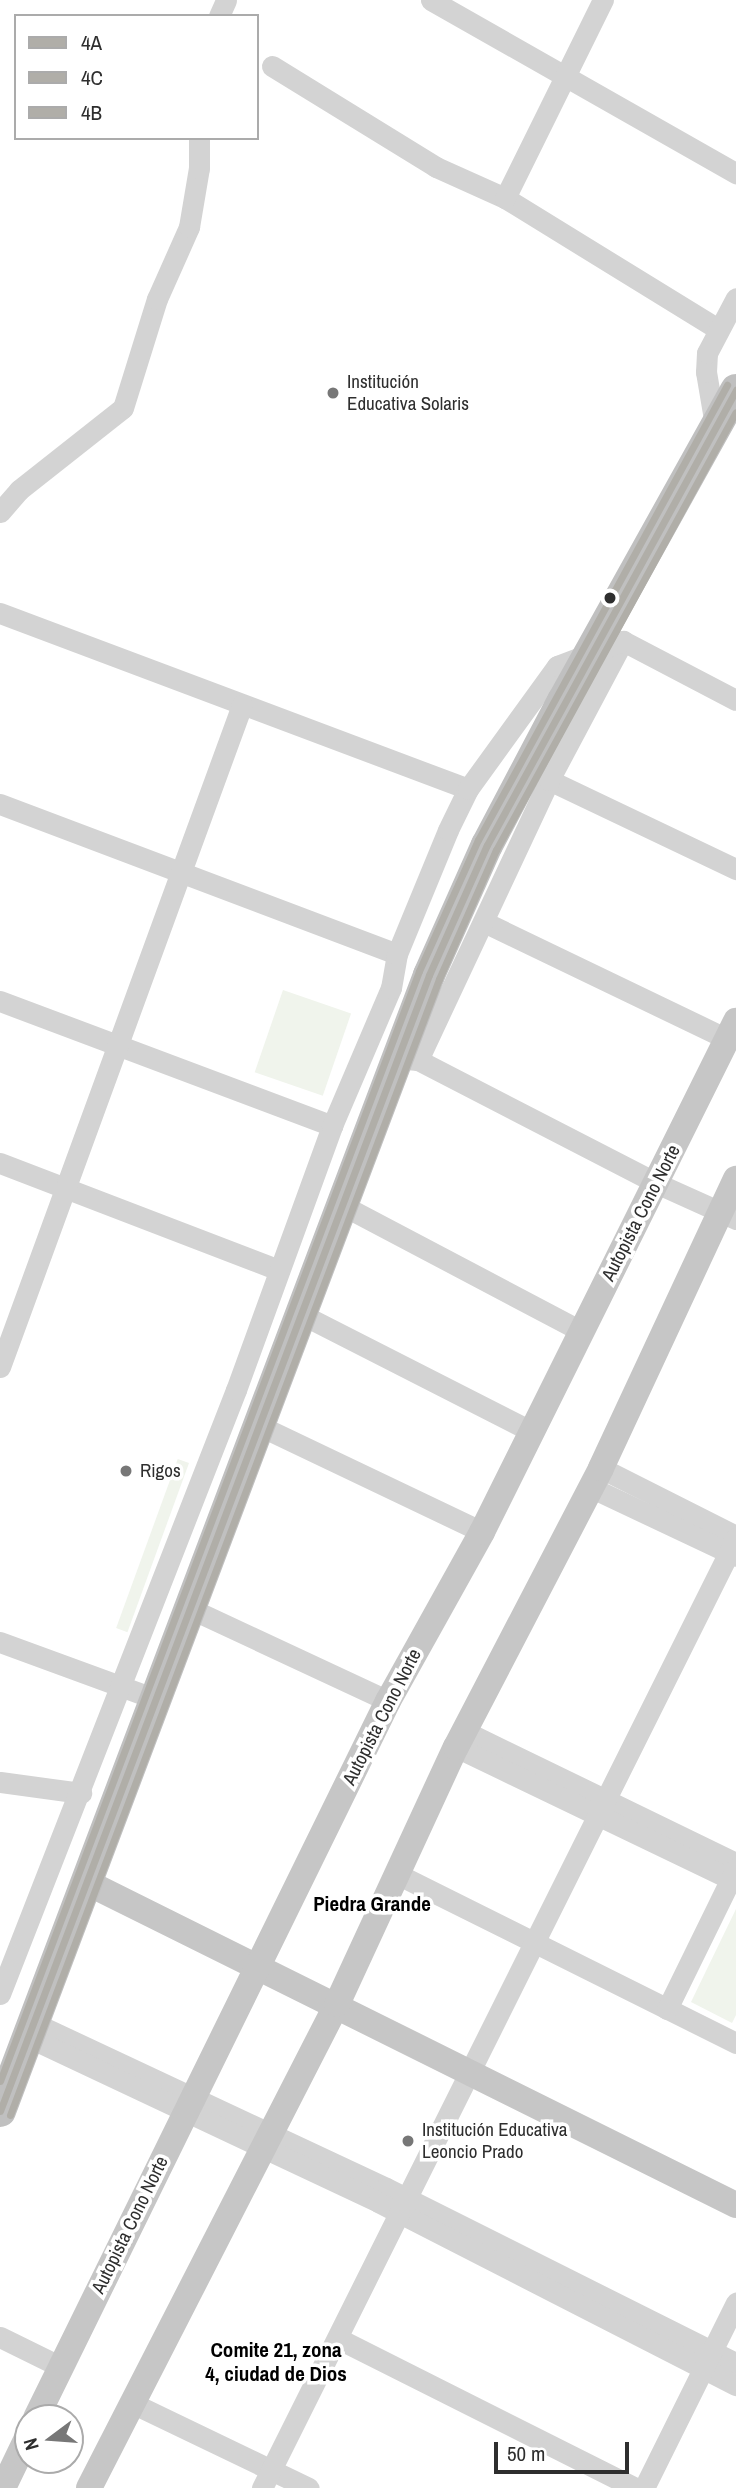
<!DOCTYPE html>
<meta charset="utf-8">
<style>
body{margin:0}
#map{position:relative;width:736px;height:2488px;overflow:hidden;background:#fff;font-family:"Archivo Narrow",sans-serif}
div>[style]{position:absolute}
.green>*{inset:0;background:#f0f4ec;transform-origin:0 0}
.minor>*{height:21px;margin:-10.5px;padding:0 10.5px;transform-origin:10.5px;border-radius:10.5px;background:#d3d3d3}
.major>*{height:26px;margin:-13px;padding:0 13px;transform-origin:13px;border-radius:13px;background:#c6c6c6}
.highway>*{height:32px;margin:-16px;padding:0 16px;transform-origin:16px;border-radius:16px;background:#c0c0c0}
.bus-1>*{height:7px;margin:-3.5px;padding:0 3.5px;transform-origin:3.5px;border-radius:3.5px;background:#b0aea8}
.bus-2>*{height:7px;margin:-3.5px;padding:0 3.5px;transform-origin:3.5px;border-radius:3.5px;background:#b0aea8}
.bus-3>*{height:7px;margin:-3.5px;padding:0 3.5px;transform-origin:3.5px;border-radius:3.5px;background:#b0aea8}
.dots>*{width:19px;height:19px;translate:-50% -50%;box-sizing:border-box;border:4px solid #fff;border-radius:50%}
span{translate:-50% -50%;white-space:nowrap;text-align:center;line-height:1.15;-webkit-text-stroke:7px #fff;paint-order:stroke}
.poi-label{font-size:19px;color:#2e2e2e}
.left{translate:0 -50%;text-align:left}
.street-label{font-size:19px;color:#2e2e2e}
.neighbourhood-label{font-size:21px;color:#000;font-weight:700}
.legend{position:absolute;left:14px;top:14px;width:245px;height:126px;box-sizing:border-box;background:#fff;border:2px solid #ababab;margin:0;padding:9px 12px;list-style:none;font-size:21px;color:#2e2e2e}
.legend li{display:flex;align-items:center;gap:14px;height:35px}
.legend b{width:35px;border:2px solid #ababab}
.north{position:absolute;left:14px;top:2404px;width:70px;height:70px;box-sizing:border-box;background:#fff;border:2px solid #ababab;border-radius:50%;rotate:254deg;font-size:19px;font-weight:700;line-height:28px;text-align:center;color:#2e2e2e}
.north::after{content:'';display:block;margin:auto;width:24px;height:32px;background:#777;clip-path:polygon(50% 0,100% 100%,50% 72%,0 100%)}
.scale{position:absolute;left:494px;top:2442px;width:135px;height:32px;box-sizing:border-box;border:4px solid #2e2e2e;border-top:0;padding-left:9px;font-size:21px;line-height:24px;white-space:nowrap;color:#2e2e2e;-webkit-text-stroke:5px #fff;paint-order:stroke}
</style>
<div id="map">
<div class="green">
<div style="left:283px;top:990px;width:72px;height:87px;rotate:19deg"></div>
<div style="left:189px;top:1463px;width:180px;height:12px;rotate:110deg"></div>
<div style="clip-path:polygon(736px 1909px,736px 2015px,732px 2023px,691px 2002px)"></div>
</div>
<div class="minor">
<div style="left:431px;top:0;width:351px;rotate:29.6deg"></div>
<div style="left:219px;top:16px;width:17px;rotate:-66deg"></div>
<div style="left:272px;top:66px;width:193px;rotate:31.6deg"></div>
<div style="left:436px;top:167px;width:76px;rotate:24.2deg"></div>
<div style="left:505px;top:198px;width:250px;rotate:31.6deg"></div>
<div style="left:505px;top:198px;width:221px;rotate:-63.7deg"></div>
<div style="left:715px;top:425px;width:54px;rotate:-99.6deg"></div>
<div style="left:706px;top:372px;width:19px;rotate:-87deg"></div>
<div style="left:707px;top:353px;width:62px;rotate:-62.2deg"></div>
<div style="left:0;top:512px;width:29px;rotate:-49deg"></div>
<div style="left:19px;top:490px;width:132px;rotate:-38.3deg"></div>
<div style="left:123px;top:408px;width:114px;rotate:-72.7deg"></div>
<div style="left:157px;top:299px;width:79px;rotate:-66deg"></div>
<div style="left:189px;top:227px;width:60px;rotate:-80.4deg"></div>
<div style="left:199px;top:168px;width:30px;rotate:-90deg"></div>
<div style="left:0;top:613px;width:500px;rotate:20.6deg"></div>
<div style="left:623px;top:641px;width:127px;rotate:27.6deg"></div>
<div style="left:549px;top:780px;width:207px;rotate:25.5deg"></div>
<div style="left:0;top:804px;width:424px;rotate:20.7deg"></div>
<div style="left:484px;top:922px;width:270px;rotate:25.7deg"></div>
<div style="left:0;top:1001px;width:355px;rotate:20.6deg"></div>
<div style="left:406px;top:1059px;width:12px;rotate:5deg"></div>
<div style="left:418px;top:1060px;width:268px;rotate:27.3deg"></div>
<div style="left:656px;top:1183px;width:88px;rotate:24.2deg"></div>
<div style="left:418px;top:1060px;width:309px;rotate:-64.9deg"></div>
<div style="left:549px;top:780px;width:157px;rotate:-62deg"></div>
<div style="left:0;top:1163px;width:299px;rotate:21deg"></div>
<div style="left:342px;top:1205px;width:270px;rotate:27.8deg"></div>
<div style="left:301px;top:1314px;width:258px;rotate:27deg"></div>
<div style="left:0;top:1367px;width:705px;rotate:-69.92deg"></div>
<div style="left:258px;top:1425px;width:248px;rotate:25.5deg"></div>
<div style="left:601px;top:1468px;width:151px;rotate:26.7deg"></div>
<div style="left:590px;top:1487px;width:161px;rotate:25.3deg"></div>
<div style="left:189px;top:1608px;width:220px;rotate:25deg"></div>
<div style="left:0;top:1642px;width:166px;rotate:20.1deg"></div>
<div style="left:464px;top:1731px;width:302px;rotate:25.9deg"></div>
<div style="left:456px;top:1747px;width:311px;rotate:25.7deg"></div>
<div style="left:0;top:1782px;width:82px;rotate:7.7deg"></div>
<div style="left:397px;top:1874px;width:379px;rotate:26.5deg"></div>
<div style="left:0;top:1994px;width:648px;rotate:-68.66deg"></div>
<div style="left:236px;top:1390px;width:281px;rotate:-70deg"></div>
<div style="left:332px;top:1126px;width:150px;rotate:-66.9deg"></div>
<div style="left:391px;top:988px;width:35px;rotate:-80deg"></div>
<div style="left:397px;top:954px;width:134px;rotate:-67.6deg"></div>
<div style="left:448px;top:830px;width:46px;rotate:-64deg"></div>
<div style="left:468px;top:789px;width:152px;rotate:-54.1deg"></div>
<div style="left:557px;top:666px;width:71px;rotate:-20.7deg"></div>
<div style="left:667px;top:2009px;width:157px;rotate:-63.9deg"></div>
<div style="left:34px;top:2023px;width:389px;rotate:25.1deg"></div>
<div style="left:386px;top:2188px;width:391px;rotate:26.6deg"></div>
<div style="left:28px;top:2037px;width:387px;rotate:25.2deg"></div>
<div style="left:378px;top:2202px;width:402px;rotate:27.1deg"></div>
<div style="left:0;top:2337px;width:68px;rotate:26.2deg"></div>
<div style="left:339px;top:2339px;width:331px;rotate:26.7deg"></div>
<div style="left:132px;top:2403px;width:196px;rotate:25.7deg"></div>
<div style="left:262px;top:2488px;width:1062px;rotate:-63.48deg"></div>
<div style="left:644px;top:2488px;width:207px;rotate:-63.6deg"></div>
</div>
<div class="major">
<div style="left:86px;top:1882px;width:726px;rotate:26.42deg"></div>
<div style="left:36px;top:2418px;width:799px;rotate:-63.85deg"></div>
<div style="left:388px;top:1701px;width:193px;rotate:-60.9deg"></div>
<div style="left:482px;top:1532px;width:571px;rotate:-63.57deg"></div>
<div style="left:3px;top:2488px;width:58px;rotate:-64.3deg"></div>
<div style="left:89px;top:2488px;width:544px;rotate:-62.87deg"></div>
<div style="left:337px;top:2004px;width:283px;rotate:-65.2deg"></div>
<div style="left:456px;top:1747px;width:314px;rotate:-62.5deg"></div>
<div style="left:601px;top:1468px;width:319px;rotate:-65deg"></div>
</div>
<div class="highway">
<div style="left:0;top:2111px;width:1214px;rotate:-69.31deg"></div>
<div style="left:429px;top:975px;width:142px;rotate:-66deg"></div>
<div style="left:487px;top:845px;width:163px;rotate:-62.2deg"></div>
<div style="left:563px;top:701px;width:356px;rotate:-60.9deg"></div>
</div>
<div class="bus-1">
<div style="left:0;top:2111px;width:1214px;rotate:-69.31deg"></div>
<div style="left:429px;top:975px;width:142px;rotate:-66deg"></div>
<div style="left:487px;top:845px;width:519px;rotate:-61.31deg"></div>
</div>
<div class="bus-2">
<div style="left:10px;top:2115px;width:1214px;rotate:-69.31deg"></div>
<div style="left:439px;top:979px;width:141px;rotate:-66.2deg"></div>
<div style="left:496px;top:850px;width:499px;rotate:-61.3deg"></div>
</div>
<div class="bus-3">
<div style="left:0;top:2081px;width:1186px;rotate:-69.32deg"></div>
<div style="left:419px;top:971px;width:144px;rotate:-65.8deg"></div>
<div style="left:478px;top:840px;width:519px;rotate:-61.31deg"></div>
</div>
<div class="dots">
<div style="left:333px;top:393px;background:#777"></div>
<div style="left:610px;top:598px;background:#2e2e2e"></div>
<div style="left:126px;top:1471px;background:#777"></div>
<div style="left:408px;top:2141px;background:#777"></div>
</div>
<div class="poi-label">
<span class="left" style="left:347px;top:393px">Institución<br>Educativa Solaris</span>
<span class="left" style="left:140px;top:1471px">Rigos</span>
<span class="left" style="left:422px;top:2141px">Institución Educativa<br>Leoncio Prado</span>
</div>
<div class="street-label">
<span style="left:641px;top:1213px;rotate:-63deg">Autopista Cono Norte</span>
<span style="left:382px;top:1717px;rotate:-63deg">Autopista Cono Norte</span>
<span style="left:130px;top:2225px;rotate:-64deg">Autopista Cono Norte</span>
</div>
<div class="neighbourhood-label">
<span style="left:372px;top:1904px">Piedra Grande</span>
<span style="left:276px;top:2362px">Comite 21, zona<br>4, ciudad de Dios</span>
</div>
<ul class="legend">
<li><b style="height:9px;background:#b0aea8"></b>4A</li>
<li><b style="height:9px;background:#b0aea8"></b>4C</li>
<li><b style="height:9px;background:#b0aea8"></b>4B</li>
</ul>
<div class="north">N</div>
<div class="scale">50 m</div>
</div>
